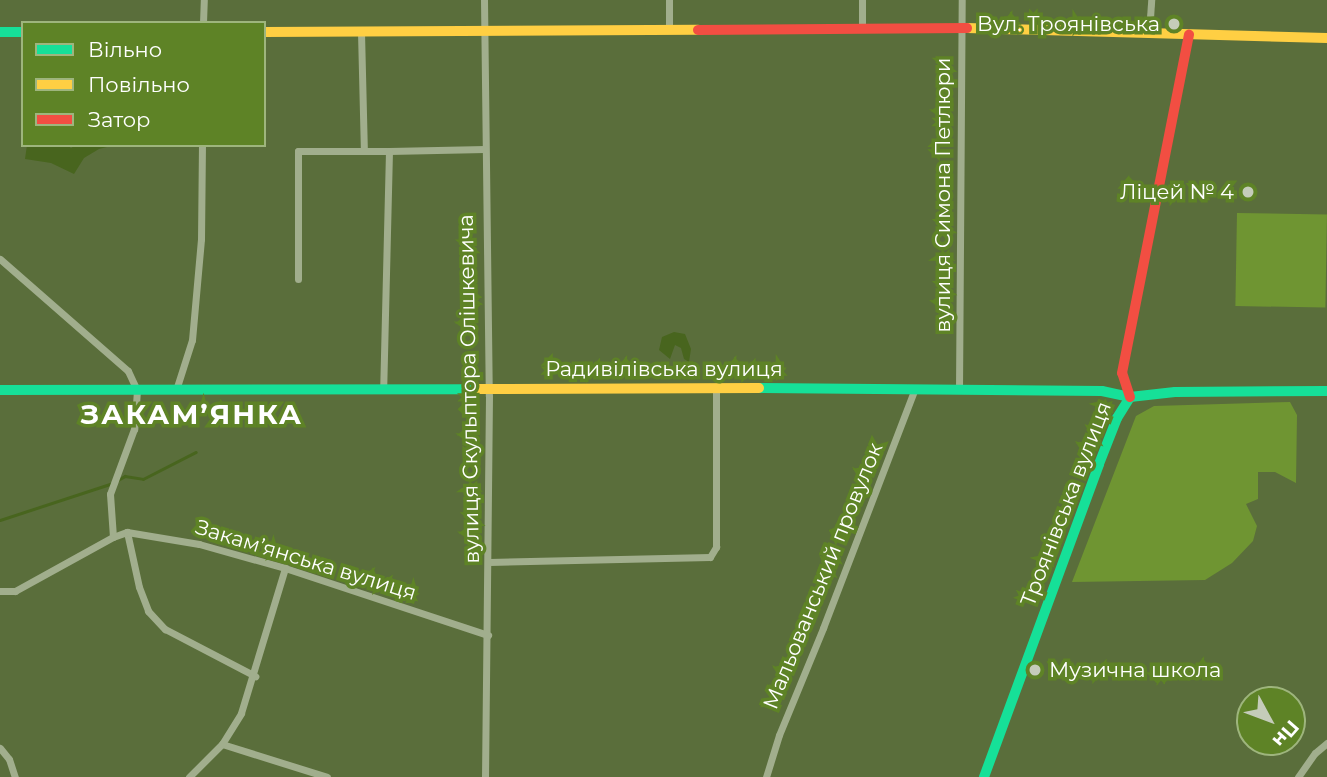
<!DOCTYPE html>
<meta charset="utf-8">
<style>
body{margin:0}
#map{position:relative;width:1327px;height:777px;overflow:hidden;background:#5a6e3b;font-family:Montserrat,sans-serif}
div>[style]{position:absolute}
.green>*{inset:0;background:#6f9532;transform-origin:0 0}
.water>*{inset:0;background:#48651e}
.stream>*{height:2.5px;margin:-1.25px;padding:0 1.25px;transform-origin:1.25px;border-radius:1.25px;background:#48651e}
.street>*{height:7px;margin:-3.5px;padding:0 3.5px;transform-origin:3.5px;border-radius:3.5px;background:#a1ae8d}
.fast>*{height:10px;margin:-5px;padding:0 5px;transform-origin:5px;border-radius:5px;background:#16e098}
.slow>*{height:10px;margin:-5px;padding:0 5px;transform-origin:5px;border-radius:5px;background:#ffcf43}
.jam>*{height:10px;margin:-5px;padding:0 5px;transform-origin:5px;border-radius:5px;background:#f24e42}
.dots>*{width:19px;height:19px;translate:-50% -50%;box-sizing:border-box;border:4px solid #5e8326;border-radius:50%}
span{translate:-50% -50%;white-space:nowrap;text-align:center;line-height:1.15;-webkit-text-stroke:7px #5e8326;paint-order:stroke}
.poi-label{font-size:21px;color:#fff}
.right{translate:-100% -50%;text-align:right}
.left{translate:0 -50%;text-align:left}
.street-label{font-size:21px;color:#fff}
.district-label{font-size:28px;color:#fff;font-weight:700;letter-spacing:2px}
.legend{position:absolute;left:21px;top:21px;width:245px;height:126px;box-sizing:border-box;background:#5e8326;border:2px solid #9eb57d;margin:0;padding:9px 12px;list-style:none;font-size:21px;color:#fff}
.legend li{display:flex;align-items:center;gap:14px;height:35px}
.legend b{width:35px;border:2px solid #9eb57d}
.north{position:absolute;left:1236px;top:686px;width:70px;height:70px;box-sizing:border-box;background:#5e8326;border:2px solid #9eb57d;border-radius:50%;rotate:131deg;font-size:19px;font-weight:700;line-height:28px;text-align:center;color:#fff}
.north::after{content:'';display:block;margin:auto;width:24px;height:32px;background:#c5ccba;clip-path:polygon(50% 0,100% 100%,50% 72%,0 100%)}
</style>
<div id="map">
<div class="green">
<div style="left:1237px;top:213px;width:90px;height:93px;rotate:1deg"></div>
<div style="clip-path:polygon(1290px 402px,1297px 415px,1296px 483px,1275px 472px,1258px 472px,1258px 499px,1246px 504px,1257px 526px,1253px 541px,1232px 563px,1205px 580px,1072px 582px,1136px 416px,1154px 406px)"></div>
</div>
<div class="water">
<div style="clip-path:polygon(27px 145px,67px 145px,71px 148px,76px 145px,115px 145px,99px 149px,84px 158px,74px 174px,51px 163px,25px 159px)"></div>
<div style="clip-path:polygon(674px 332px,685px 334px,691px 349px,689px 362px,684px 359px,681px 348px,675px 345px,670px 359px,659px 350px,662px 337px)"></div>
</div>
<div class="stream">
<div style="left:116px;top:481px;width:10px;rotate:-29deg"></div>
<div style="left:125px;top:476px;width:18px;rotate:9deg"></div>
<div style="left:143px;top:479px;width:59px;rotate:-27deg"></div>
<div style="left:0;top:520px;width:116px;rotate:-18.1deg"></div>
</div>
<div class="street">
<div style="left:484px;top:0;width:396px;rotate:89.3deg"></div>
<div style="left:489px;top:396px;width:381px;rotate:90.6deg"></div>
<div style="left:862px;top:0;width:29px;rotate:90deg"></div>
<div style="left:203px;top:23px;width:23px;rotate:-88deg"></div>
<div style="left:669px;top:30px;width:30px;rotate:-90deg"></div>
<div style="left:361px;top:32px;width:119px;rotate:88.6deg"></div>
<div style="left:1149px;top:32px;width:32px;rotate:-86deg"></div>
<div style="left:389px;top:151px;width:96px;rotate:-1.2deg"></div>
<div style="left:0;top:259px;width:170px;rotate:41.2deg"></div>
<div style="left:128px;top:371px;width:21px;rotate:65deg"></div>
<div style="left:137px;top:390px;width:39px;rotate:94deg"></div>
<div style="left:134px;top:429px;width:69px;rotate:110.3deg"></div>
<div style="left:110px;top:494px;width:43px;rotate:86deg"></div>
<div style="left:298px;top:279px;width:128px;rotate:-90deg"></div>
<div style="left:298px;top:151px;width:91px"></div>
<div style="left:389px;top:151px;width:238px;rotate:91.4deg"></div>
<div style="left:176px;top:390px;width:52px;rotate:-72.3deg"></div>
<div style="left:192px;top:340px;width:101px;rotate:-84.9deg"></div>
<div style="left:201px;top:239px;width:94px;rotate:-89.4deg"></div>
<div style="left:959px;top:390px;width:390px;rotate:-89.6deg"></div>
<div style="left:127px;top:532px;width:56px;rotate:77.7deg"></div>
<div style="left:139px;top:587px;width:26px;rotate:69deg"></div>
<div style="left:148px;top:611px;width:25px;rotate:47deg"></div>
<div style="left:165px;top:629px;width:102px;rotate:27.6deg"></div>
<div style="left:489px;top:562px;width:221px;rotate:-1.3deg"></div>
<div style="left:710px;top:557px;width:12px;rotate:-59deg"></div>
<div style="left:716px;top:547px;width:159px;rotate:-90deg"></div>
<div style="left:0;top:591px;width:15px"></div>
<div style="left:15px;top:591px;width:112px;rotate:-28.9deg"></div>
<div style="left:113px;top:537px;width:15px;rotate:-20deg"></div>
<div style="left:127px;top:532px;width:73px;rotate:9.5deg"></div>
<div style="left:199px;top:544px;width:89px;rotate:15.6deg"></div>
<div style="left:285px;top:568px;width:214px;rotate:18.3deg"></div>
<div style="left:222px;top:744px;width:110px;rotate:17.4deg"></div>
<div style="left:0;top:748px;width:14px;rotate:51deg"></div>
<div style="left:9px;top:759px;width:19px;rotate:72deg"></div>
<div style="left:189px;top:777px;width:47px;rotate:-45deg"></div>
<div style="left:222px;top:744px;width:36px;rotate:-58deg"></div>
<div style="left:241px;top:713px;width:152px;rotate:-73.1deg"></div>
<div style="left:766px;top:777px;width:44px;rotate:-72.8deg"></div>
<div style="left:779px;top:735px;width:116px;rotate:-67.6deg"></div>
<div style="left:823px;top:628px;width:257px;rotate:-69deg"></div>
<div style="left:1298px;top:777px;width:29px;rotate:-55deg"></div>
<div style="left:1315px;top:753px;width:16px;rotate:-40deg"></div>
</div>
<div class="fast">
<div style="left:0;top:32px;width:23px"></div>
<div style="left:759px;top:388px;width:343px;rotate:0.5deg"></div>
<div style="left:1102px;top:391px;width:29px;rotate:12deg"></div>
<div style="left:1130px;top:397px;width:45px;rotate:-6.3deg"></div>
<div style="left:1175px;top:392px;width:152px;rotate:-0.4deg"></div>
<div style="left:0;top:390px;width:478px;rotate:-0.1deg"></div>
<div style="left:984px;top:777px;width:333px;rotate:-69.8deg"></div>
<div style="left:1099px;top:464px;width:49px;rotate:-68.6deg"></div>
<div style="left:1117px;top:418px;width:25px;rotate:-58deg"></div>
</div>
<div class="slow">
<div style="left:967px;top:28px;width:360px;rotate:1.6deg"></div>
<div style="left:264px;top:32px;width:434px;rotate:-0.3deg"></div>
<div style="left:478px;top:389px;width:281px;rotate:-0.2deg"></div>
</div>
<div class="jam">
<div style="left:698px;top:30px;width:269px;rotate:-0.4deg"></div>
<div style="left:1130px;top:397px;width:25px;rotate:-108deg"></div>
<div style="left:1122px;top:373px;width:345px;rotate:-78.8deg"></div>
</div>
<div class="dots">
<div style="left:1174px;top:24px;background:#c5ccba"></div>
<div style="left:1248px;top:192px;background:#c5ccba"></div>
<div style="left:1035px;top:670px;background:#c5ccba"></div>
</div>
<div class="poi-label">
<span class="right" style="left:1160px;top:24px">Вул. Троянівська</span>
<span class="right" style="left:1234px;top:192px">Ліцей № 4</span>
<span class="left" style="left:1049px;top:670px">Музична школа</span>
</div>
<div class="street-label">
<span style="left:943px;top:195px;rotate:-90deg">вулиця Симона Петлюри</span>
<span style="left:664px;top:369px">Радивілівська вулиця</span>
<span style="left:469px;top:389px;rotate:-91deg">вулиця Скульптора Олішкевича</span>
<span style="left:1066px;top:504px;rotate:-69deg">Троянівська вулиця</span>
<span style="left:306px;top:560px;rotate:17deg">Закамʼянська вулиця</span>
<span style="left:823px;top:576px;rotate:-68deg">Мальованський провулок</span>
</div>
<div class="district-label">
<span style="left:192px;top:414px">ЗАКАМ’ЯНКА</span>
</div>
<ul class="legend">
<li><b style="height:9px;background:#16e098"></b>Вільно</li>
<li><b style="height:9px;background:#ffcf43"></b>Повільно</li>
<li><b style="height:9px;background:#f24e42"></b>Затор</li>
</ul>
<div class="north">Пн</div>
</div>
